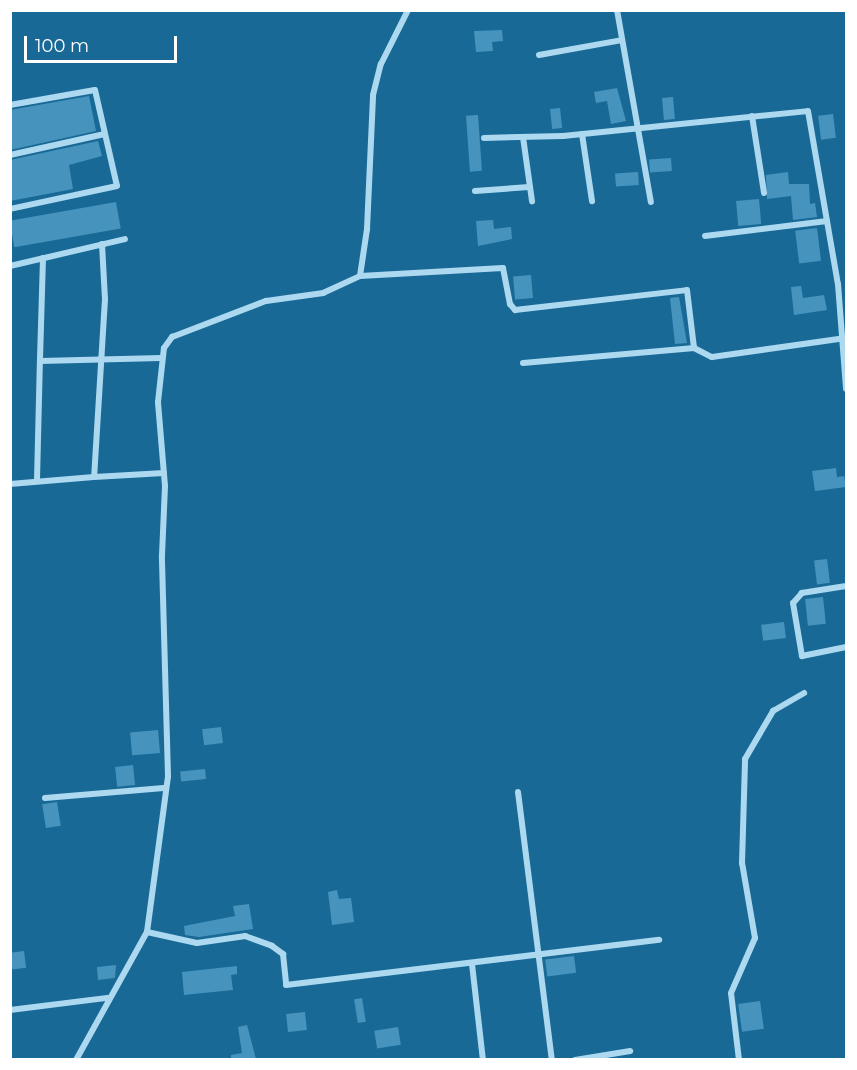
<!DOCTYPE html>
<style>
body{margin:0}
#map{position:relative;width:857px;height:1070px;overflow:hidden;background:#196996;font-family:Montserrat,sans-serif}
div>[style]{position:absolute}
.building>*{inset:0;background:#4694be;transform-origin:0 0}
.minor>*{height:6px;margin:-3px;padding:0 3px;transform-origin:3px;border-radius:3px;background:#acd9f0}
span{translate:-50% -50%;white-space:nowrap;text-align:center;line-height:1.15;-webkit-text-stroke:4.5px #196996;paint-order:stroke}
.frame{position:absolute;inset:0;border:12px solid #fff;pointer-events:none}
.scale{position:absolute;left:24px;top:36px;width:153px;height:27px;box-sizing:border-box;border:3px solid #fff;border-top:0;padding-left:8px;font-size:18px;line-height:21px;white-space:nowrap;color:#fff;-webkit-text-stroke:4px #196996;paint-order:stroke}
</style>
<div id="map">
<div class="building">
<div style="clip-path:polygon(502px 30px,503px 41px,492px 42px,493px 51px,476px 52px,474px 31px)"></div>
<div style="clip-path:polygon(617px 88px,626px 121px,611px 124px,607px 101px,596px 103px,594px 92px)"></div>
<div style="clip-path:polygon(89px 96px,96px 131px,10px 150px,10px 110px)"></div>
<div style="left:673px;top:97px;width:22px;height:11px;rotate:85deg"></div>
<div style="left:560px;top:108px;width:20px;height:10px;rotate:84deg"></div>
<div style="left:833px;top:114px;width:24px;height:15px;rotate:83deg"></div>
<div style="left:478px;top:115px;width:56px;height:12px;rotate:86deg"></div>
<div style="clip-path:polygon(98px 141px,102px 156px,69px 165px,73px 189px,10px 201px,10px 160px)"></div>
<div style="left:671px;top:158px;width:13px;height:22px;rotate:86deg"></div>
<div style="left:638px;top:172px;width:13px;height:23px;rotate:86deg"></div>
<div style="clip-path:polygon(788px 172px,789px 184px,809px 184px,810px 204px,815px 203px,817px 217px,793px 220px,791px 196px,767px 199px,766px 175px)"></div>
<div style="left:759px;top:199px;width:25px;height:23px;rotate:85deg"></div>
<div style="left:116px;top:202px;width:27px;height:108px;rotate:80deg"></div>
<div style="clip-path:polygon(493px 220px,494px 229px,511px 227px,512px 239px,478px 246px,476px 221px)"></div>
<div style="left:817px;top:228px;width:33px;height:22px;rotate:83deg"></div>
<div style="left:531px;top:275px;width:23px;height:18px;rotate:85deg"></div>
<div style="clip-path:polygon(801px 286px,803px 298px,824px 295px,827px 310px,794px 315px,791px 287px)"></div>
<div style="clip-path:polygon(679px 297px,687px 343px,675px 344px,670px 298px)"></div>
<div style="clip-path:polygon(836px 468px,837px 477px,844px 476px,846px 487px,815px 491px,812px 471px)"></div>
<div style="left:827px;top:559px;width:24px;height:13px;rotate:83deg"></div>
<div style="left:823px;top:597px;width:27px;height:18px;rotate:84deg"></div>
<div style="left:784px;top:622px;width:16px;height:23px;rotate:83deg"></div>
<div style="left:221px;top:727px;width:16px;height:19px;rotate:83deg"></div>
<div style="left:158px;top:730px;width:23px;height:28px;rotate:85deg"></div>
<div style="left:133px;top:765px;width:20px;height:18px;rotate:84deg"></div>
<div style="left:205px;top:769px;width:10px;height:25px;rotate:84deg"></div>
<div style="left:57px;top:802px;width:24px;height:15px;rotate:81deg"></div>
<div style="clip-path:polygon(337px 890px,339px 899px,351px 898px,354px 922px,332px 925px,328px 892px)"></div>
<div style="clip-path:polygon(249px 904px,253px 929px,199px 937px,185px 935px,184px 926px,235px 916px,233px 906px)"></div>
<div style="left:24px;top:951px;width:17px;height:14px;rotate:83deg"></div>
<div style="left:574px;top:956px;width:17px;height:29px;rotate:83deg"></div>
<div style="clip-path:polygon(116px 965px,115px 978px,98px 980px,97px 967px)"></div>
<div style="clip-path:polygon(237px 966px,237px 974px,231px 975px,233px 990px,184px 995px,182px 972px)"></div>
<div style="left:362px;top:998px;width:24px;height:8px;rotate:81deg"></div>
<div style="left:760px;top:1001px;width:28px;height:22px;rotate:82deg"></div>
<div style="left:305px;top:1012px;width:18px;height:19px;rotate:84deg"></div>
<div style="clip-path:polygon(247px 1025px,256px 1059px,231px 1059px,231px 1055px,242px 1053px,238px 1027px)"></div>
<div style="left:398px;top:1027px;width:18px;height:24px;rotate:81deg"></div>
</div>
<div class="minor">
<div style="left:617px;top:10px;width:195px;rotate:80deg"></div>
<div style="left:539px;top:55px;width:84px;rotate:-10.2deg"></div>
<div style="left:10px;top:105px;width:86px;rotate:-10deg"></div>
<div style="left:95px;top:90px;width:98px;rotate:77.1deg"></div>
<div style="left:117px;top:186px;width:109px;rotate:167.9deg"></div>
<div style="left:752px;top:116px;width:78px;rotate:81.1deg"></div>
<div style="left:582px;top:134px;width:68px;rotate:81.5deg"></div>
<div style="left:523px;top:137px;width:65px;rotate:82deg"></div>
<div style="left:484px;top:138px;width:79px;rotate:-1.5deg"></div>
<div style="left:563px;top:136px;width:246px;rotate:-5.8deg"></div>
<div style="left:808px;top:111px;width:176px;rotate:80.2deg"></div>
<div style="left:838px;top:284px;width:105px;rotate:85.6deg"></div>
<div style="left:10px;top:155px;width:97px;rotate:-12.5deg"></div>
<div style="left:475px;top:191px;width:54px;rotate:-4.2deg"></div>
<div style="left:705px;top:236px;width:123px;rotate:-7deg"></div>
<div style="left:102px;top:244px;width:55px;rotate:86.9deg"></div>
<div style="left:105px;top:299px;width:178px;rotate:93.5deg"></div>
<div style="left:94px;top:477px;width:70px;rotate:-3.3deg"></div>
<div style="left:43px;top:258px;width:103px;rotate:91.7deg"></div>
<div style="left:40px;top:361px;width:121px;rotate:-1.4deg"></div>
<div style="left:10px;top:266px;width:118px;rotate:-13.2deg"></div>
<div style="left:360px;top:276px;width:143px;rotate:-3.2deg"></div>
<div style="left:503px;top:268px;width:37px;rotate:79deg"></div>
<div style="left:510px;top:304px;width:8px;rotate:50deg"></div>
<div style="left:515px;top:310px;width:173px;rotate:-6.6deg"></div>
<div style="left:687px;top:290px;width:58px;rotate:83.1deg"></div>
<div style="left:523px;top:363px;width:172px;rotate:-5deg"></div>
<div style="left:694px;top:348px;width:20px;rotate:27deg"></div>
<div style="left:712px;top:357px;width:135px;rotate:-8.1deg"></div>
<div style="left:37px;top:480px;width:119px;rotate:-88.6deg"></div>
<div style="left:10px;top:484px;width:84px;rotate:-4.8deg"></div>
<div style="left:846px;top:586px;width:45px;rotate:171deg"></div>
<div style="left:802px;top:593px;width:13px;rotate:132deg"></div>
<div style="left:793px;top:603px;width:54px;rotate:80.4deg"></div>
<div style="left:802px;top:656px;width:45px;rotate:-11.6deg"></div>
<div style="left:518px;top:792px;width:270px;rotate:82.8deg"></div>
<div style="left:45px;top:798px;width:119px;rotate:-4.8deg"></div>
<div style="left:147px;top:932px;width:51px;rotate:12.4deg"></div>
<div style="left:197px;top:943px;width:49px;rotate:-8.3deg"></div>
<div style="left:245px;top:936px;width:29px;rotate:20deg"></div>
<div style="left:272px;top:946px;width:14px;rotate:36deg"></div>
<div style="left:283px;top:954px;width:31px;rotate:84deg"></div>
<div style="left:286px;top:985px;width:376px;rotate:-6.9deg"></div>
<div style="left:472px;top:964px;width:97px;rotate:83.5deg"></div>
<div style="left:10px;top:1010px;width:98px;rotate:-7.1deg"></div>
<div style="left:76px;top:1060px;width:146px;rotate:-61deg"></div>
<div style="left:147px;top:932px;width:157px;rotate:-82.3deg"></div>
<div style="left:168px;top:776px;width:221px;rotate:-91.6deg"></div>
<div style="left:162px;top:555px;width:69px;rotate:-87.5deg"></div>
<div style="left:165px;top:486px;width:84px;rotate:-94.8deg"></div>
<div style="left:158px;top:402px;width:54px;rotate:-83.7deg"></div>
<div style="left:164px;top:348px;width:14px;rotate:-54deg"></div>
<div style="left:172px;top:337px;width:101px;rotate:-21deg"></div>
<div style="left:266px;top:301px;width:58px;rotate:-8deg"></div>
<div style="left:323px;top:293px;width:41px;rotate:-24.7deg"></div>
<div style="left:360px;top:276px;width:48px;rotate:-81.5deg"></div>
<div style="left:367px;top:229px;width:134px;rotate:-87.4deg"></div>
<div style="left:373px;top:95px;width:32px;rotate:-76deg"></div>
<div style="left:381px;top:64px;width:60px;rotate:-63.4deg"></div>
<div style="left:575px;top:1060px;width:56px;rotate:-9.3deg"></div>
<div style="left:739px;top:1060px;width:67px;rotate:-96.8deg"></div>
<div style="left:731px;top:993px;width:60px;rotate:-66.4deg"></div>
<div style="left:755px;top:938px;width:76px;rotate:-99.8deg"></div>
<div style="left:742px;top:863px;width:104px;rotate:-88.3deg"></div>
<div style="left:745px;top:759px;width:56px;rotate:-59.7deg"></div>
<div style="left:773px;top:711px;width:36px;rotate:-30deg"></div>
</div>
<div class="frame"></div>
<div class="scale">100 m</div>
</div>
